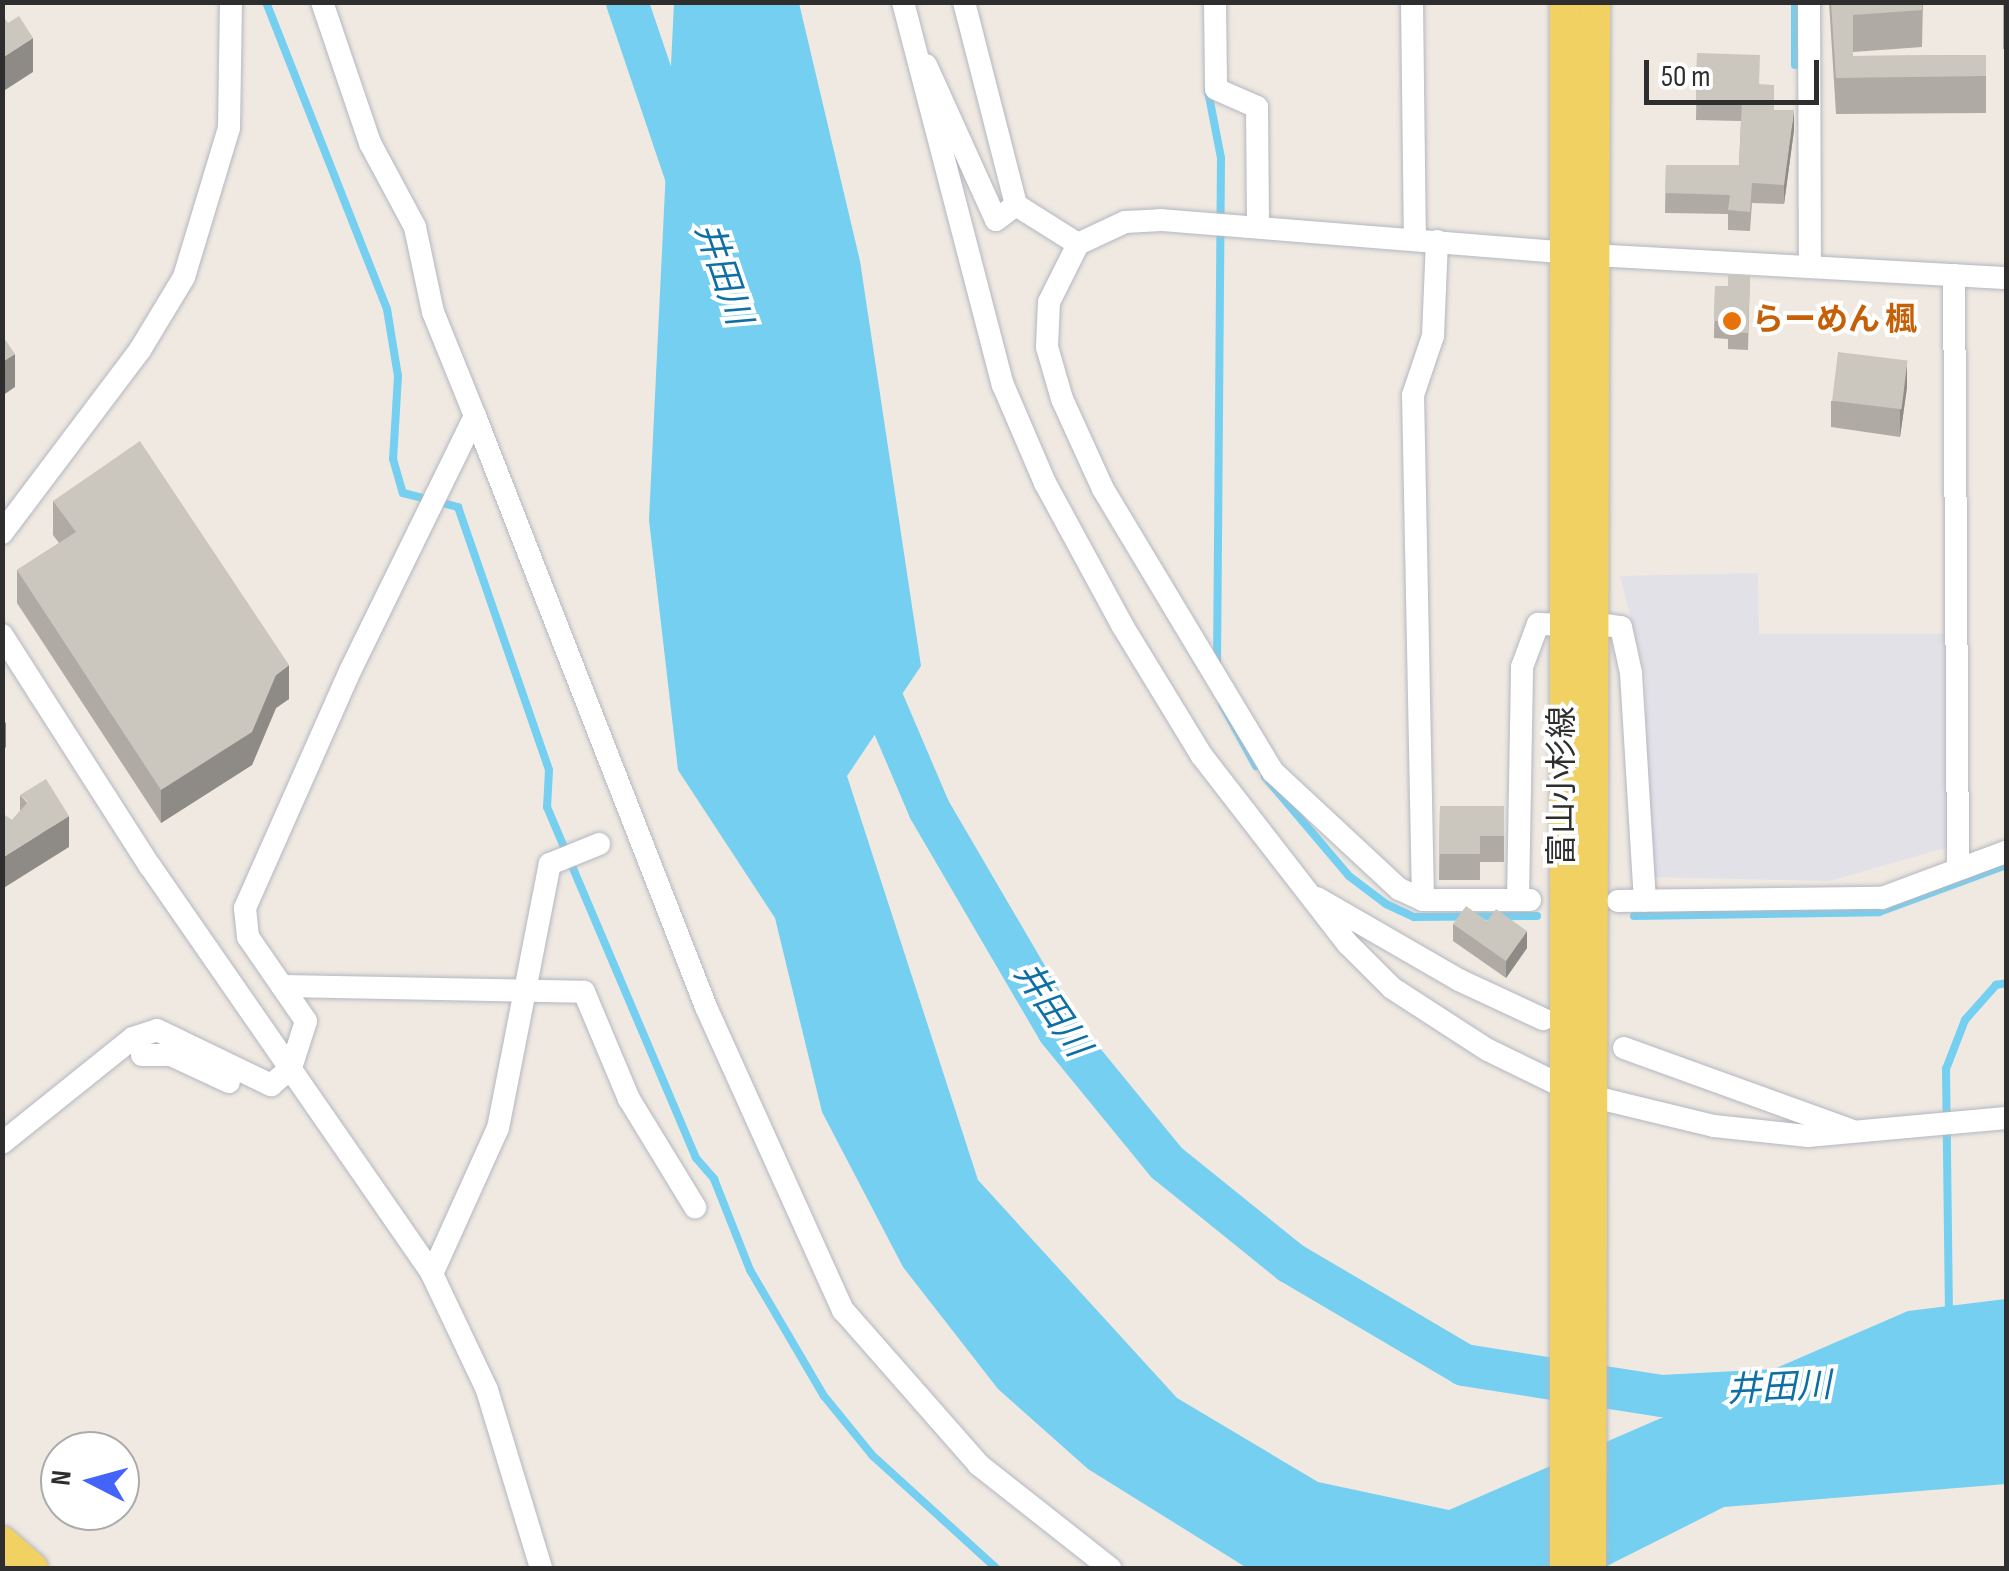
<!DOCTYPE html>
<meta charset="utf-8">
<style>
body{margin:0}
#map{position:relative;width:2009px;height:1571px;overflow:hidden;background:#efe9e1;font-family:"Sofia Sans Condensed","Noto Sans JP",sans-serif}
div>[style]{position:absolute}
.industrial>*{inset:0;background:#e3e1e8}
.water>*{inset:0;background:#75cff0}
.stream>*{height:8px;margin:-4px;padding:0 4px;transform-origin:4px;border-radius:4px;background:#75cff0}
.river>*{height:42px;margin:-21px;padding:0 21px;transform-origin:21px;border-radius:21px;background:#75cff0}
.roads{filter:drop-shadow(0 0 2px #b4b7c1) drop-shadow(0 0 2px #b4b7c1)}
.minor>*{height:22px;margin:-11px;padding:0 11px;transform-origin:11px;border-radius:11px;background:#fff}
.major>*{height:30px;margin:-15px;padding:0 15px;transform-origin:15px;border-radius:15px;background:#f2d163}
.wall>*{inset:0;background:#afaba4;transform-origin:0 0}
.shaded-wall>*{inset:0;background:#8e8b86}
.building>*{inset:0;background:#cbc7bf;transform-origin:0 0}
.dots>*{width:28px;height:28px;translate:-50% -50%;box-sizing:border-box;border:5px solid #fff;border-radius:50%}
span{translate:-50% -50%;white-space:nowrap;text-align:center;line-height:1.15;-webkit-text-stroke:8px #fff;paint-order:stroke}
.food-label{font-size:32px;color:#c56008;font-weight:700}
.left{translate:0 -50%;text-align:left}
.street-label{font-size:32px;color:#2e2e2e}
.water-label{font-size:35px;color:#0d6fa3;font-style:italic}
.frame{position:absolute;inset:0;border:5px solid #2e2e2e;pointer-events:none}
.north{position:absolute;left:40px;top:1431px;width:100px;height:100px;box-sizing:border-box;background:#fff;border:2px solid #ababab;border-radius:50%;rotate:276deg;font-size:28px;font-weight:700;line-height:40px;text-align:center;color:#2e2e2e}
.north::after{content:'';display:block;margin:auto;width:35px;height:45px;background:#4264fb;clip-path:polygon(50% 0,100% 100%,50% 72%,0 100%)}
.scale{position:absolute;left:1644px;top:60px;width:175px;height:45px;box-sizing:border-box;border:5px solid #2e2e2e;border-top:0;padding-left:12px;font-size:30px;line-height:35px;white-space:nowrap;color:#2e2e2e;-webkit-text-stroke:8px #fff;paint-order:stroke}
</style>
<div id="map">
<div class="industrial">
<div style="clip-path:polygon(1758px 573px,1759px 634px,1949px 634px,1948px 847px,1829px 881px,1649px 877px,1646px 677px,1620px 576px)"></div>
</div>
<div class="water">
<div style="clip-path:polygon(674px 3px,799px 3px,860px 261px,921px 666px,847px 776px,978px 1180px,1177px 1398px,1318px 1482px,1449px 1510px,1908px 1311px,2006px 1299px,2006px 1484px,1724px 1507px,1603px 1568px,1247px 1568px,1088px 1469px,998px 1389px,903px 1267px,822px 1112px,775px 918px,678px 770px,649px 520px)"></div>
</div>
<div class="stream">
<div style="left:266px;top:2px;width:330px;rotate:68.5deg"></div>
<div style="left:387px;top:309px;width:68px;rotate:80.7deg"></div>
<div style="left:398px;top:376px;width:83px;rotate:93.4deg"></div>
<div style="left:393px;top:459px;width:35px;rotate:74deg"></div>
<div style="left:403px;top:493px;width:57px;rotate:14.3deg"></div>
<div style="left:458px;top:507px;width:278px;rotate:70.9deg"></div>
<div style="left:549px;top:770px;width:37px;rotate:93deg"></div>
<div style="left:547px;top:807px;width:381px;rotate:67deg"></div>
<div style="left:696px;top:1158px;width:28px;rotate:49deg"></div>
<div style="left:714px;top:1179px;width:98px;rotate:68.4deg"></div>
<div style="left:750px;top:1270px;width:146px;rotate:59.6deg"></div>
<div style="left:824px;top:1396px;width:77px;rotate:50.8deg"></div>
<div style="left:873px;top:1456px;width:166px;rotate:42.3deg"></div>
<div style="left:1795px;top:2px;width:63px;rotate:90deg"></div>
<div style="left:1208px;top:91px;width:68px;rotate:79deg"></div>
<div style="left:1221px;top:158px;width:508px;rotate:90.45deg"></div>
<div style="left:1222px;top:704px;width:71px;rotate:61.3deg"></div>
<div style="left:1265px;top:777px;width:130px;rotate:49.7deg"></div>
<div style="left:1349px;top:876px;width:46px;rotate:37.1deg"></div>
<div style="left:1386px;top:904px;width:31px;rotate:25deg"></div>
<div style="left:1414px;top:917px;width:123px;rotate:-0.5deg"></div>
<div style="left:1634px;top:916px;width:245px;rotate:-0.9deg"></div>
<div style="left:1879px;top:912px;width:135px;rotate:-20.3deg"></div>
<div style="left:1949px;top:1315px;width:246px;rotate:-90.7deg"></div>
<div style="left:1946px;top:1069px;width:53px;rotate:-68.8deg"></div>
<div style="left:1965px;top:1020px;width:47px;rotate:-48.5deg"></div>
<div style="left:1996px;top:985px;width:10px;rotate:-11deg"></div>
</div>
<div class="river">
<div style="left:627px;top:2px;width:190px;rotate:71.3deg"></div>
<div style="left:866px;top:661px;width:161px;rotate:66.9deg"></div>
<div style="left:929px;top:809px;width:256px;rotate:59.7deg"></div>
<div style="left:1058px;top:1030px;width:172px;rotate:50.7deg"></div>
<div style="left:1167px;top:1163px;width:159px;rotate:38.9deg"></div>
<div style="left:1291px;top:1263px;width:201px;rotate:30.5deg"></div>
<div style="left:1464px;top:1365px;width:200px;rotate:8.9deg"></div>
<div style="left:1662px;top:1396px;width:114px;rotate:-3deg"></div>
</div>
<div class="roads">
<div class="minor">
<div style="left:903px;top:2px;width:396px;rotate:75.4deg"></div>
<div style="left:1003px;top:385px;width:107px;rotate:66.8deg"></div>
<div style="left:1045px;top:483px;width:162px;rotate:61.5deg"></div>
<div style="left:1122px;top:625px;width:153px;rotate:58.6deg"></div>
<div style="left:1202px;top:756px;width:238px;rotate:52.2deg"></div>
<div style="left:1348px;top:944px;width:62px;rotate:45deg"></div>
<div style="left:1392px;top:988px;width:114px;rotate:32.9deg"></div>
<div style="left:1488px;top:1050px;width:85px;rotate:26deg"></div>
<div style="left:964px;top:2px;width:210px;rotate:75.6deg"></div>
<div style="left:1215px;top:2px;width:87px;rotate:89.3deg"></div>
<div style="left:1216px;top:89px;width:45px;rotate:23.7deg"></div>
<div style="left:1257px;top:107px;width:120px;rotate:89.5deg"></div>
<div style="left:1412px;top:2px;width:238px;rotate:89.3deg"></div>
<div style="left:1809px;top:2px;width:265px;rotate:89.8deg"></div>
<div style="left:926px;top:65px;width:170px;rotate:65.7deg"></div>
<div style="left:996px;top:220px;width:25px;rotate:-37deg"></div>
<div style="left:1016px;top:205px;width:73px;rotate:32.2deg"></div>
<div style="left:1954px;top:275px;width:592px;rotate:89.61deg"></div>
<div style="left:475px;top:416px;width:635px;rotate:68.65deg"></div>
<div style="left:706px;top:1007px;width:333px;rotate:65.7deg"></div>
<div style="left:843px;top:1310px;width:206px;rotate:48.7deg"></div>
<div style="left:979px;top:1465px;width:167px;rotate:38.2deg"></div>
<div style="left:2px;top:533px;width:229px;rotate:-53deg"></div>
<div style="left:140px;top:350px;width:85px;rotate:-58.9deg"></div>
<div style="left:184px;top:277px;width:156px;rotate:-73.2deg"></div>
<div style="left:229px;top:128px;width:126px;rotate:-89.1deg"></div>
<div style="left:1592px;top:623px;width:29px;rotate:8deg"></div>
<div style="left:1621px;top:627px;width:47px;rotate:77.7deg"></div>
<div style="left:1631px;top:673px;width:228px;rotate:86.5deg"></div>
<div style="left:2px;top:635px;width:274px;rotate:57.4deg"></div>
<div style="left:150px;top:866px;width:496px;rotate:55.3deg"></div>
<div style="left:432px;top:1274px;width:128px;rotate:64.6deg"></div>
<div style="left:487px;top:1390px;width:186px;rotate:73.1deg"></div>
<div style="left:1317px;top:898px;width:164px;rotate:30deg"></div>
<div style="left:1459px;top:980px;width:93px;rotate:24.9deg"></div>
<div style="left:1423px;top:900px;width:505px;rotate:-91.13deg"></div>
<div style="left:1413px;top:395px;width:62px;rotate:-71.3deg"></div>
<div style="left:1433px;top:336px;width:95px;rotate:-87.6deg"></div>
<div style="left:1518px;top:900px;width:233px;rotate:-89deg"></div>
<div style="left:1522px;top:667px;width:46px;rotate:-69.6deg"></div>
<div style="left:1538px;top:624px;width:24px;rotate:2deg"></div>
<div style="left:1530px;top:900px;width:107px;rotate:180deg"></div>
<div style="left:1423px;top:900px;width:26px;rotate:-155deg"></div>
<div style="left:1399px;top:889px;width:172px;rotate:-137.1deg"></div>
<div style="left:1273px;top:772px;width:330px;rotate:-121deg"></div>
<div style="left:1103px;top:489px;width:99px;rotate:-114.5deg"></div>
<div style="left:1062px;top:399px;width:54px;rotate:-106.1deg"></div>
<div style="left:1047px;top:347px;width:45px;rotate:-87.5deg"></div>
<div style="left:1049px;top:302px;width:65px;rotate:-63.4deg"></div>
<div style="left:1078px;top:244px;width:52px;rotate:-25.1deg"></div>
<div style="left:1125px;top:222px;width:36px;rotate:-3deg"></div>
<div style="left:1161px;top:220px;width:433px;rotate:4.6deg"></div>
<div style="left:1593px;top:255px;width:414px;rotate:3.2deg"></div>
<div style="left:1618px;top:901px;width:264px;rotate:-0.7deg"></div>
<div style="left:1882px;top:898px;width:132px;rotate:-20.4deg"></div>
<div style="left:282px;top:986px;width:302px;rotate:1.1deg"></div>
<div style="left:584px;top:992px;width:116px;rotate:67.2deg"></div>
<div style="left:629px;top:1099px;width:127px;rotate:58.6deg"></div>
<div style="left:1624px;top:1048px;width:241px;rotate:19.9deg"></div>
<div style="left:142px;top:1055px;width:29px"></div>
<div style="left:171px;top:1055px;width:64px;rotate:25deg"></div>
<div style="left:1590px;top:1096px;width:128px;rotate:13.6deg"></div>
<div style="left:1714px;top:1126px;width:95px;rotate:6.1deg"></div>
<div style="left:1808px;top:1136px;width:199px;rotate:-5.2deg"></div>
<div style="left:2px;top:1143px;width:168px;rotate:-38.7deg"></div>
<div style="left:133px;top:1038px;width:25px;rotate:-18deg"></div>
<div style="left:157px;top:1030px;width:127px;rotate:25.8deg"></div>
<div style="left:271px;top:1085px;width:26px;rotate:-40deg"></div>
<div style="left:291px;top:1068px;width:49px;rotate:-72.3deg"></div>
<div style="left:306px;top:1021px;width:102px;rotate:-124.6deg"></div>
<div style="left:248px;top:937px;width:29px;rotate:-96deg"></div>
<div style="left:245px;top:908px;width:261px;rotate:-66.1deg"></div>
<div style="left:351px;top:669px;width:282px;rotate:-63.9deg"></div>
<div style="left:475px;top:416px;width:112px;rotate:-112deg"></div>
<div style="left:433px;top:312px;width:87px;rotate:-102deg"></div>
<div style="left:415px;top:227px;width:95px;rotate:-118.2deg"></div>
<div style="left:370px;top:143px;width:149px;rotate:-108.8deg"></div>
<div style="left:432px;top:1274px;width:160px;rotate:-65.7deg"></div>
<div style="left:498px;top:1128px;width:269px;rotate:-78.9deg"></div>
<div style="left:550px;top:864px;width:53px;rotate:-22.2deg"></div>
</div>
<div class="major">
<div style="left:2px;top:1541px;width:41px;rotate:41.1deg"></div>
<div style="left:1565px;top:1568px;width:1566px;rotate:-90deg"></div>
<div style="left:1591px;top:1568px;width:1566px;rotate:-89.85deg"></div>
</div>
</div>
<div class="wall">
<div style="clip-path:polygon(1829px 2px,1923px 2px,1922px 47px,1853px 52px,1853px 56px,1986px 55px,1986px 113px,1836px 114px)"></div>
<div style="left:2003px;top:2px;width:3px;height:47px"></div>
<div style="clip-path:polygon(1697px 53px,1760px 84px,1774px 110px,1794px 130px,1784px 204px,1752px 203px,1750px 231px,1728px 230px,1728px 214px,1665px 213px,1666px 165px,1739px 165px,1741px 121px,1696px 120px)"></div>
<div style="clip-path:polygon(1750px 275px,1748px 350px,1728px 349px,1728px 339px,1714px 338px,1715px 286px,1728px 286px)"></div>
<div style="clip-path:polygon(1907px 387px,1900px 437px,1831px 427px,1831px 401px)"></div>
<div style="clip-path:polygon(53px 501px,289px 699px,276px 708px,252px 765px,161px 823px,17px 603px,17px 570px,59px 543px,53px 535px)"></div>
<div style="clip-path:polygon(20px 795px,69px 847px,12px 820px,20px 811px)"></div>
<div style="clip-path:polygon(1440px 806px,1504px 806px,1504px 862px,1480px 862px,1480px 880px,1439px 880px)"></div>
<div style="clip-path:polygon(1487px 921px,1527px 948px,1506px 978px,1453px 941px,1453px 924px)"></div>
</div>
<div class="shaded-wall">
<div style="clip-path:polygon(33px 38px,33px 72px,2px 92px,2px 58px)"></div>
<div style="clip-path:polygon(1794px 110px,1794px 130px,1784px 204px,1784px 185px)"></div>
<div style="clip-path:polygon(15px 354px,15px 387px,2px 396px,2px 362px)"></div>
<div style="clip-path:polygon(1907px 361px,1907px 387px,1900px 437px,1900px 412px)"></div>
<div style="clip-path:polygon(289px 665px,289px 699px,276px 708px,252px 765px,161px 823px,161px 790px,276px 675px)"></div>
<div style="clip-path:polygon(6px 722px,6px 747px,2px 752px,2px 726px)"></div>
<div style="clip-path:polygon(69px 816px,69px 847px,2px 889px,2px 858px)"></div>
<div style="clip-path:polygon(1527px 931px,1527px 948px,1506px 978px,1506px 961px)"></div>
</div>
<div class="building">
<div style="clip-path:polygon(1831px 2px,1922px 2px,1922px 10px,1853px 15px,1853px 56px,1986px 55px,1986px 76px,1836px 78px)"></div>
<div style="clip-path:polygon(2px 14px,8px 23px,19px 16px,33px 38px,2px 58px)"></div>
<div style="clip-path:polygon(1697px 53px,1760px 55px,1759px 84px,1774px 85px,1774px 110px,1794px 110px,1784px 185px,1752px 183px,1750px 212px,1728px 210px,1730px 195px,1665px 193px,1666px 165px,1739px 165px,1742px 101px,1696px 100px)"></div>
<div style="clip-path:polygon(1728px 275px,1750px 275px,1748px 333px,1728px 332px,1728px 321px,1714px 321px,1715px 286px,1728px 286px)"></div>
<div style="clip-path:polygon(2px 335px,15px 354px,2px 362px)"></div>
<div style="left:1838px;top:352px;width:70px;height:49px;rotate:7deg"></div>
<div style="clip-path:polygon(140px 441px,289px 665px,276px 675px,252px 732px,161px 790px,17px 570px,76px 532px,53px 501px)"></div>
<div style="clip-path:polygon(46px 779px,69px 816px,2px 858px,2px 813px,12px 820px,28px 802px,20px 795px)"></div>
<div style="clip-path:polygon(1440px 806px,1504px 806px,1504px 836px,1480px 836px,1480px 854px,1439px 854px)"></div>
<div style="clip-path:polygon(1466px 906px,1487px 921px,1496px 909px,1527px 931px,1506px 961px,1453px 924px)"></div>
</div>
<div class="dots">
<div style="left:1732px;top:321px;background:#e8710a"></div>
</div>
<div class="food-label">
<span class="left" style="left:1752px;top:321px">らーめん 楓</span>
</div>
<div class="street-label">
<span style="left:1563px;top:786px;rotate:-90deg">富山小杉線</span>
</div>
<div class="water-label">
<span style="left:722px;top:274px;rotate:71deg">井田川</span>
<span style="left:1051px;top:1010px;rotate:56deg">井田川</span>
<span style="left:1779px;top:1389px;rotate:-3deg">井田川</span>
</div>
<div class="frame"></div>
<div class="north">N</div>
<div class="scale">50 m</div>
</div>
